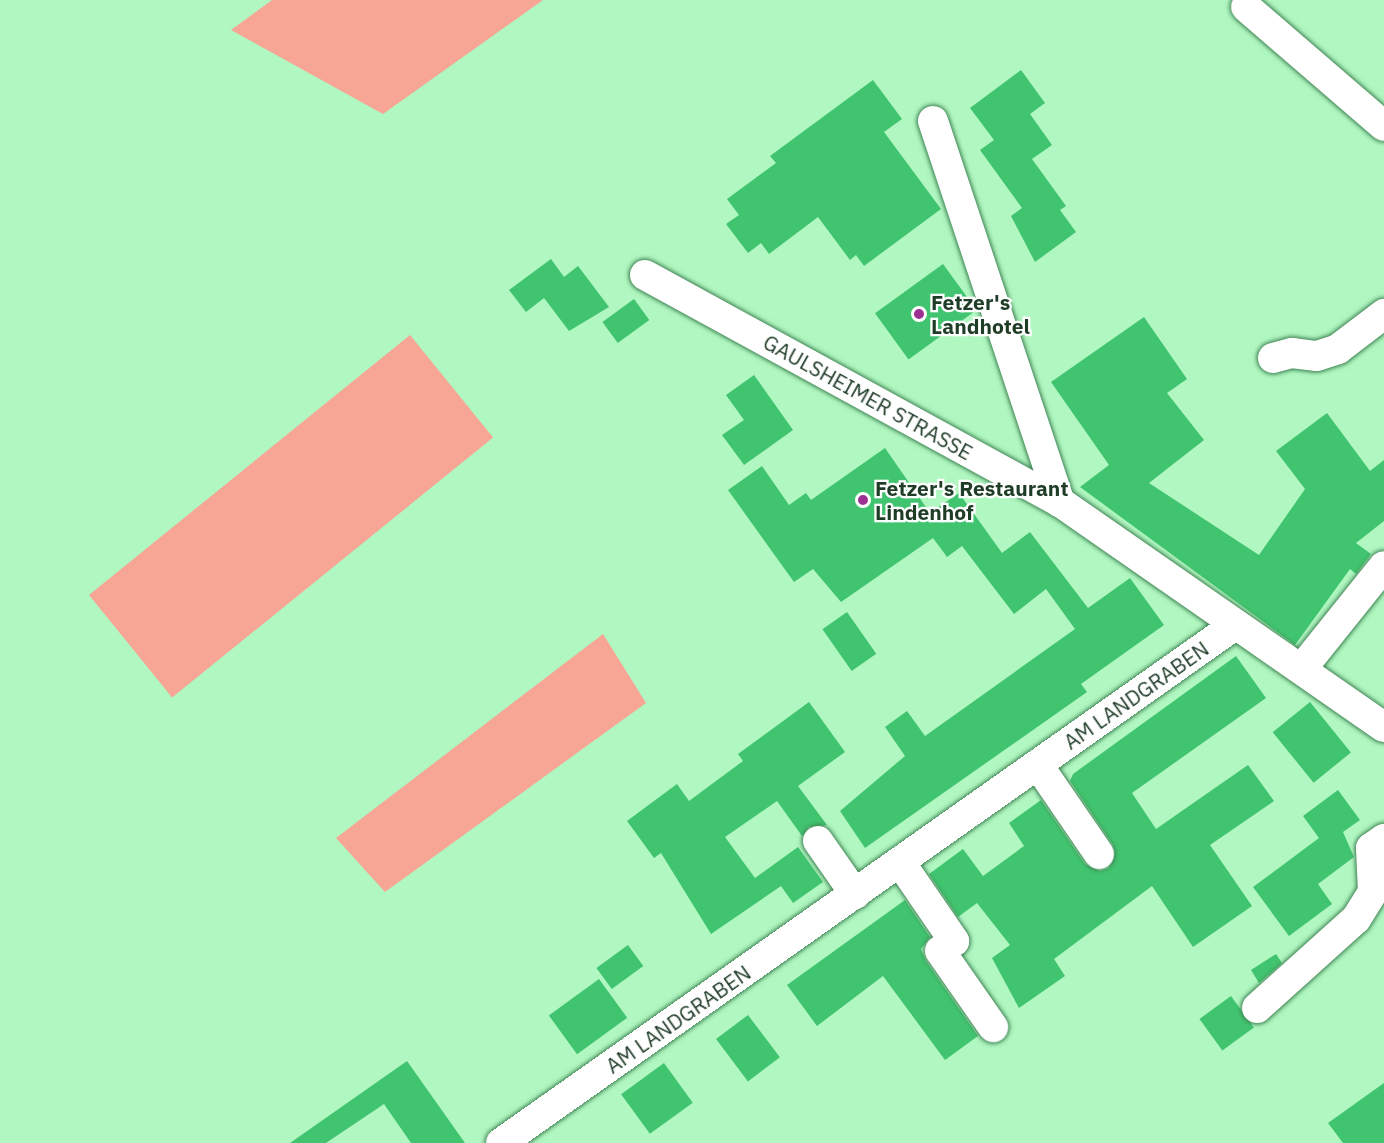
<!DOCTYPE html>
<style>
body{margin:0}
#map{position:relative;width:1384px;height:1143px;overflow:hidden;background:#b0f7c1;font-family:"IBM Plex Sans",sans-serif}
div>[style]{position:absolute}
.green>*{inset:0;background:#f7a696;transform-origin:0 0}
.building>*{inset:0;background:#41c46f;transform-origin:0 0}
.roads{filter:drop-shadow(0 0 2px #408454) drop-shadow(0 0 2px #408454)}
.minor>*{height:30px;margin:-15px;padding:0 15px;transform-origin:15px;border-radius:15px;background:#fff}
.dots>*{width:16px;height:16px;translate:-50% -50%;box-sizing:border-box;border:3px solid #fff;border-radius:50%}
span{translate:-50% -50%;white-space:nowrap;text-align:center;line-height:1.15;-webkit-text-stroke:4.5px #fff;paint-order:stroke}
.poi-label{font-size:21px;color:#1f3c27;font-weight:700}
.left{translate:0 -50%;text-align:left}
.street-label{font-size:21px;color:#1f3c27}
</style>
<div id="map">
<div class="green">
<div style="clip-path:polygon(272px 0,543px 0,383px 114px,231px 30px)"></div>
<div style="left:410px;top:335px;width:132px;height:413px;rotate:51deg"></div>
<div style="clip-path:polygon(603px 634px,646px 703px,385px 892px,336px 838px)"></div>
</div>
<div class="building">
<div style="clip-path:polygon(1021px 70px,1045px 103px,1030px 114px,1052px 145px,1032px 159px,1066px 206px,1060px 210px,1076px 232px,1035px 262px,1011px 216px,1022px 208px,980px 150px,994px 140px,970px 108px)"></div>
<div style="clip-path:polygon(873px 80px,902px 119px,884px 132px,941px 209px,864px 266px,856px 255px,850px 260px,818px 217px,769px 254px,761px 243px,748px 253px,726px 224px,739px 215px,727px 199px,776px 163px,770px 156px)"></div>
<div style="clip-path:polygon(551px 259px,564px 277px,578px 266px,609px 307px,569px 331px,544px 298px,526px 312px,509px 290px)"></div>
<div style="left:943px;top:264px;width:57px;height:84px;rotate:54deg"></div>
<div style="left:634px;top:299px;width:26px;height:39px;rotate:54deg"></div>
<div style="clip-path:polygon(1144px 317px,1187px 379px,1167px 393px,1204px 440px,1149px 483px,1259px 555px,1305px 489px,1276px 451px,1327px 413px,1370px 471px,1384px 460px,1384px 521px,1356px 543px,1371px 554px,1356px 574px,1350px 569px,1295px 645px,1080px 487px,1109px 465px,1051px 382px)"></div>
<div style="clip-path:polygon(754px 375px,793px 430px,744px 465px,722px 435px,744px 420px,726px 395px)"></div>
<div style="clip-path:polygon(885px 448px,930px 513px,959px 493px,1002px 553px,1030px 532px,1088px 608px,1130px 578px,1164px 625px,1081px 684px,1087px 692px,865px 848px,840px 811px,905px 756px,885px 727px,907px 711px,925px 736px,1075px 629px,1046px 589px,1014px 614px,962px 546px,947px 557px,933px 538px,841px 602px,813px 569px,794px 582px,728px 490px,762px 466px,789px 505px,806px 493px,811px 500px)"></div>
<div style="left:847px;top:612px;width:51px;height:30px;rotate:55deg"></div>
<div style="clip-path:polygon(1236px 656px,1266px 698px,1132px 793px,1156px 829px,1248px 765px,1274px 801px,1210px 845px,1252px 906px,1193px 947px,1152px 886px,1054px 959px,1065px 976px,1019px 1008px,992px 958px,1010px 945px,977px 903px,958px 917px,929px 874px,963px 849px,983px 876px,1024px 846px,1009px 823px,1041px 800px,1085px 864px,1100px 871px,1109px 868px,1113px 845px,1070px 781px,1073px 774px)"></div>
<div style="clip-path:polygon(809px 702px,845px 752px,798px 786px,827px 825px,809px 827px,802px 836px,777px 801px,725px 837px,755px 878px,798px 847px,823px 882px,793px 903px,781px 886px,711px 934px,661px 853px,654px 858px,627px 821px,677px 784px,689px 801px,743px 761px,738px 754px)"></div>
<div style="left:1310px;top:702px;width:65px;height:48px;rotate:51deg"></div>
<div style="clip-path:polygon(1338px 790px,1360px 820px,1343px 832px,1354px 857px,1318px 884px,1332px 904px,1289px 936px,1253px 887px,1319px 838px,1303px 816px)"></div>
<div style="clip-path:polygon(905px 900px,930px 937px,921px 949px,926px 961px,978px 1036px,945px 1060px,883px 976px,817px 1026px,787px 985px)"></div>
<div style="left:628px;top:945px;width:26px;height:39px;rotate:54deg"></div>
<div style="clip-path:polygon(1276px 954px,1282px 963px,1259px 983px,1251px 970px)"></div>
<div style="left:599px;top:979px;width:48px;height:62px;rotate:54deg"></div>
<div style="left:1231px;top:996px;width:39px;height:39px;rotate:54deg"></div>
<div style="left:748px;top:1015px;width:53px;height:40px;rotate:53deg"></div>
<div style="clip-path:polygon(407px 1061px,465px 1143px,411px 1143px,384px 1104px,326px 1143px,290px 1143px)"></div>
<div style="left:664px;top:1063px;width:49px;height:53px;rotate:54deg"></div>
<div style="clip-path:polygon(1384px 1083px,1384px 1143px,1343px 1143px,1328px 1123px)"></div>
</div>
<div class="roads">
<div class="minor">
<div style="left:1246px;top:7px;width:182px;rotate:40.8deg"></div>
<div style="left:933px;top:121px;width:402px;rotate:71.6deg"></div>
<div style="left:645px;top:275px;width:473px;rotate:28.7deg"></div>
<div style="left:1060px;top:502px;width:394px;rotate:34.8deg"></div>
<div style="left:1273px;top:358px;width:20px;rotate:-15deg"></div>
<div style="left:1292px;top:353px;width:25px;rotate:7deg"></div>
<div style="left:1317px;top:356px;width:22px;rotate:-18deg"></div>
<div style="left:1338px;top:349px;width:58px;rotate:-37.3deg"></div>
<div style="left:1303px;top:667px;width:129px;rotate:-51.3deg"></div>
<div style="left:1038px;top:765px;width:108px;rotate:55.6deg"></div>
<div style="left:818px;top:841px;width:65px;rotate:55.1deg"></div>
<div style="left:900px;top:862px;width:96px;rotate:55.6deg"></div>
<div style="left:954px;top:941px;width:17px;rotate:144deg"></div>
<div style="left:940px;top:951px;width:93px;rotate:55.1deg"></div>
<div style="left:1257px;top:1008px;width:133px;rotate:-42deg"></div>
<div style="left:1356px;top:919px;width:32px;rotate:-58deg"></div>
<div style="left:1373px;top:892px;width:44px;rotate:-92.6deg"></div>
<div style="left:1371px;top:848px;width:16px;rotate:-35deg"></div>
<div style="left:501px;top:1143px;width:898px;rotate:-35.21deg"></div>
</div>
</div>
<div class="dots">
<div style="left:919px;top:314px;background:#9c3193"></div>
<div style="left:863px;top:500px;background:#9c3193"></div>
</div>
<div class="poi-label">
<span class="left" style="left:931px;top:314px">Fetzer's<br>Landhotel</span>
<span class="left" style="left:875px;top:500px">Fetzer's Restaurant<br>Lindenhof</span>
</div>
<div class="street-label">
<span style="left:868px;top:397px;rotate:29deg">GAULSHEIMER STRASSE</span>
<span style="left:1136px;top:695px;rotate:-35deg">AM LANDGRABEN</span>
<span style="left:678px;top:1019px;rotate:-35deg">AM LANDGRABEN</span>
</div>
</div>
